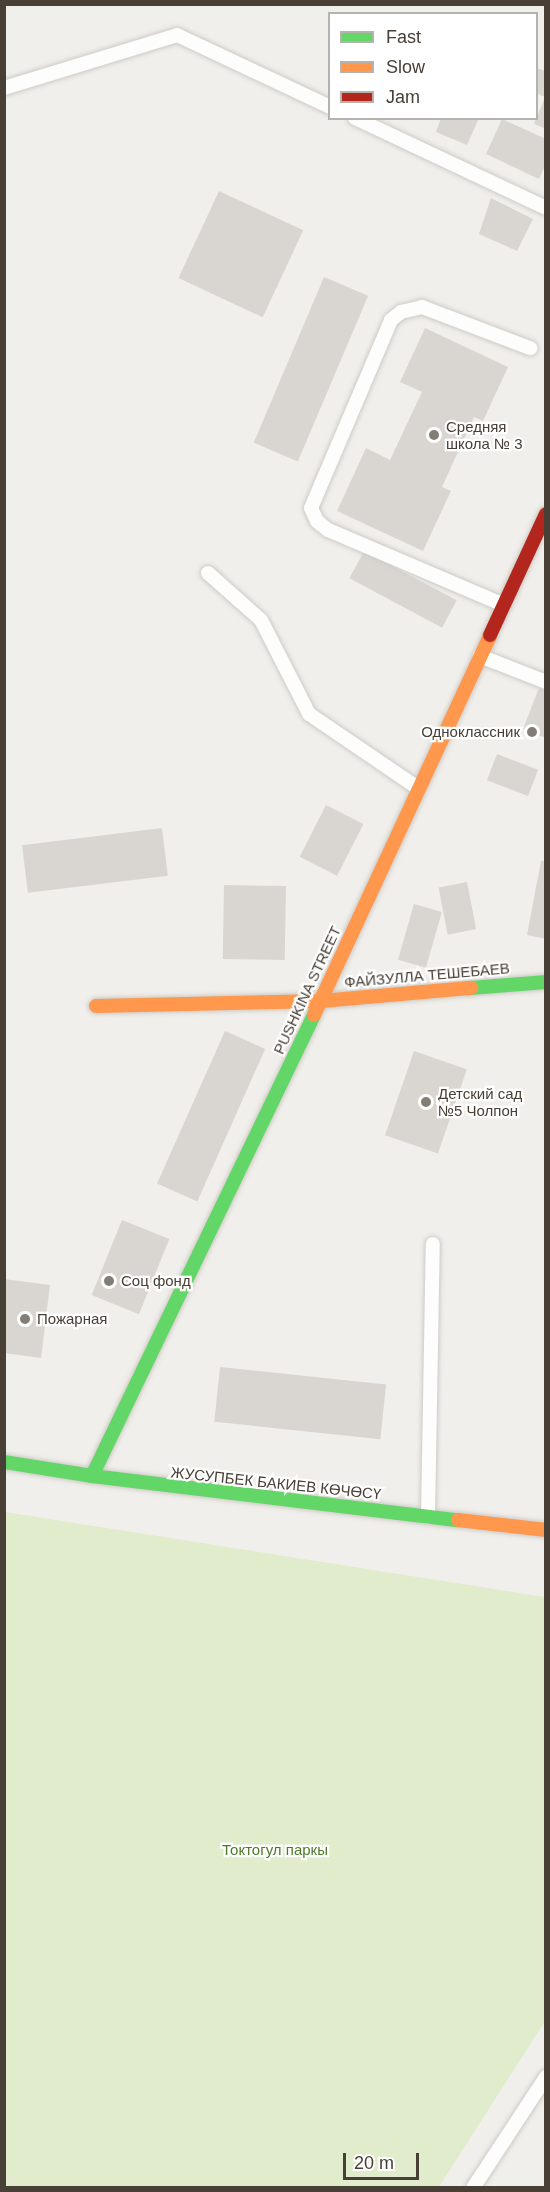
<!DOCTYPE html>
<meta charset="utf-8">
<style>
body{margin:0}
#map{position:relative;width:550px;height:2192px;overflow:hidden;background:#f1efeb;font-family:Helvetica,sans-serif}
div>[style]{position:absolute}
.green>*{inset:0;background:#e0eccb}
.building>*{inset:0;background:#d9d6d2;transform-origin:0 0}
.roads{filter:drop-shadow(0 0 2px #cecbc7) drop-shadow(0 0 2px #cecbc7)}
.lane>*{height:14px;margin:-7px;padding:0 7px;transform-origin:7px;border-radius:7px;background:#fdfdfc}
.fast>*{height:14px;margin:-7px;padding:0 7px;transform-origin:7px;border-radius:7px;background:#63d668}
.slow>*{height:14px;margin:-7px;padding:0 7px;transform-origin:7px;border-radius:7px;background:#ff974d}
.jam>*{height:14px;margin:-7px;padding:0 7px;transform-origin:7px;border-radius:7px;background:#b3261e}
.dots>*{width:16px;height:16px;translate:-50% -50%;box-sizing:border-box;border:3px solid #fff;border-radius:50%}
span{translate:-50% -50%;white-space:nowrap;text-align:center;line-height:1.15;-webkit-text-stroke:4.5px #fff;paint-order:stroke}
.poi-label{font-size:15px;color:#484036}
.left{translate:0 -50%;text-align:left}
.right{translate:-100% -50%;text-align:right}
.street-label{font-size:15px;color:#484036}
.park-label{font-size:15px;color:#4b7b28}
.frame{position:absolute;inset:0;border:6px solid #484036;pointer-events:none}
.legend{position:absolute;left:328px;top:12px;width:210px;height:108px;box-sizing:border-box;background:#fff;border:2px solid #b6b3af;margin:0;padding:8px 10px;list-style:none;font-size:18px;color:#484036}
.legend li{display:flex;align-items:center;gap:12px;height:30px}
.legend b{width:30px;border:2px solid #b6b3af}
.scale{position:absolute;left:343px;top:2153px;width:76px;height:27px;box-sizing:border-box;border:3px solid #484036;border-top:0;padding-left:8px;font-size:18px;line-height:21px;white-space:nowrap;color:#484036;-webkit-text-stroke:4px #fff;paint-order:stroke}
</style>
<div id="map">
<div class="green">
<div style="clip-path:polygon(5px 1512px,545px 1597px,545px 2021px,439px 2187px,5px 2187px)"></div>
</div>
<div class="building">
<div style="clip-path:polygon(536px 68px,546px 71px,546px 129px,534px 124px,545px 97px,536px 93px)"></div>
<div style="clip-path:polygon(441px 118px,479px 118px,467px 145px,436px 132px)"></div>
<div style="clip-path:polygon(502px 119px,546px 139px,546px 164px,539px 179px,486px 154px)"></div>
<div style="left:219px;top:191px;width:93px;height:96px;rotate:25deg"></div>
<div style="clip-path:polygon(491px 198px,533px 219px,517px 251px,479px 234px)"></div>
<div style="left:324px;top:277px;width:48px;height:180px;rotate:23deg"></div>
<div style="clip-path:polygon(425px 328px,508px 367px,483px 421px,474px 417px,442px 487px,451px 491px,423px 551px,337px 511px,366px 448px,390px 460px,422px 392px,400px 382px)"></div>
<div style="left:364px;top:551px;width:105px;height:31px;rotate:28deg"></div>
<div style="clip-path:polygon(539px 688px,546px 691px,546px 738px,523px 729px)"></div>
<div style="left:497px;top:754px;width:44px;height:28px;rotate:21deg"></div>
<div style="left:326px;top:805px;width:42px;height:58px;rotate:27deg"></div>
<div style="left:162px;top:828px;width:48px;height:141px;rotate:83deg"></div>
<div style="clip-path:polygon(541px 861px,546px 861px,546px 939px,527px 935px)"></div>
<div style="left:467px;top:882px;width:48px;height:29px;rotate:79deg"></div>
<div style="left:224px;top:885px;width:62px;height:74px;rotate:1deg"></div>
<div style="left:414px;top:904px;width:29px;height:58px;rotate:16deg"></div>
<div style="left:225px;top:1031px;width:44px;height:167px;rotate:24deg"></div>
<div style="left:414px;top:1051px;width:56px;height:89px;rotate:19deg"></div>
<div style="left:122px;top:1220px;width:51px;height:81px;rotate:22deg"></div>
<div style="clip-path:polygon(4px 1279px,50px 1285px,41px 1358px,4px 1353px)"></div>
<div style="left:220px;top:1367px;width:167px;height:55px;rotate:6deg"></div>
</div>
<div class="roads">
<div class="lane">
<div style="left:4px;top:88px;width:181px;rotate:-17deg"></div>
<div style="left:177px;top:35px;width:169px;rotate:25.2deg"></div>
<div style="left:355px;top:118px;width:211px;rotate:25.2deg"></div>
<div style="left:208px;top:573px;width:71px;rotate:41.6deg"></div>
<div style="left:261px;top:620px;width:106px;rotate:62.9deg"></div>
<div style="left:309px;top:714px;width:132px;rotate:34.2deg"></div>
<div style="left:504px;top:605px;width:191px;rotate:-156.9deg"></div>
<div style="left:328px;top:530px;width:14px;rotate:-141deg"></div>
<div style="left:317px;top:521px;width:14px;rotate:-115deg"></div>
<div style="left:311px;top:508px;width:204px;rotate:-66.9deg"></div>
<div style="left:391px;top:320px;width:13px;rotate:-39deg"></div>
<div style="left:401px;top:312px;width:22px;rotate:-13deg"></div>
<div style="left:422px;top:307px;width:116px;rotate:20.8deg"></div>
<div style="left:480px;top:656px;width:71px;rotate:21.5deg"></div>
<div style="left:428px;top:1517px;width:273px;rotate:-89deg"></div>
<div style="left:473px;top:2188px;width:133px;rotate:-56.7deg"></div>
</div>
<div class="fast">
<div style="left:471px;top:988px;width:75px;rotate:-4.6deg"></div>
<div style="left:4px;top:1462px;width:89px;rotate:9deg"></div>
<div style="left:92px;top:1476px;width:512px;rotate:-64.29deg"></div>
<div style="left:92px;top:1476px;width:369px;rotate:6.9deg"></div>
</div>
<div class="slow">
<div style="left:96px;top:1006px;width:225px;rotate:-1.3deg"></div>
<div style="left:321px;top:1001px;width:151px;rotate:-5deg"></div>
<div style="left:314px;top:1015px;width:419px;rotate:-65.1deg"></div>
<div style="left:458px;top:1520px;width:89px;rotate:6.5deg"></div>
</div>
<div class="jam">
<div style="left:490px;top:635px;width:133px;rotate:-65.2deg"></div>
</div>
</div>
<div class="dots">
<div style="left:434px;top:435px;background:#837d75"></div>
<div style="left:532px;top:732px;background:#837d75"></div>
<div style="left:426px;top:1102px;background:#837d75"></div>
<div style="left:109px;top:1281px;background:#837d75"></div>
<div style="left:25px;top:1319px;background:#837d75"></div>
</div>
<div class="poi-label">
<span class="left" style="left:446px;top:435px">Средняя<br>школа № 3</span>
<span class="right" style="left:520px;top:732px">Одноклассник</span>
<span class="left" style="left:438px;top:1102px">Детский сад<br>№5 Чолпон</span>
<span class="left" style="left:121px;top:1281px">Соц фонд</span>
<span class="left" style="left:37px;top:1319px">Пожарная</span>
</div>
<div class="street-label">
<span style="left:427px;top:975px;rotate:-5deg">ФАЙЗУЛЛА ТЕШЕБАЕВ</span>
<span style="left:307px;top:990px;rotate:-65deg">PUSHKINA STREET</span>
<span style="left:276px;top:1483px;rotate:6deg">ЖУСУПБЕК БАКИЕВ КӨЧӨСҮ</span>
</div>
<div class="park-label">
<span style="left:275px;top:1850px">Токтогул паркы</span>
</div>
<div class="frame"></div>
<ul class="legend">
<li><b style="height:8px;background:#63d668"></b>Fast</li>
<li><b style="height:8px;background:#ff974d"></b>Slow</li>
<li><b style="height:8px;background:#b3261e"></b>Jam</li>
</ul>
<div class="scale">20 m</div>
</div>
